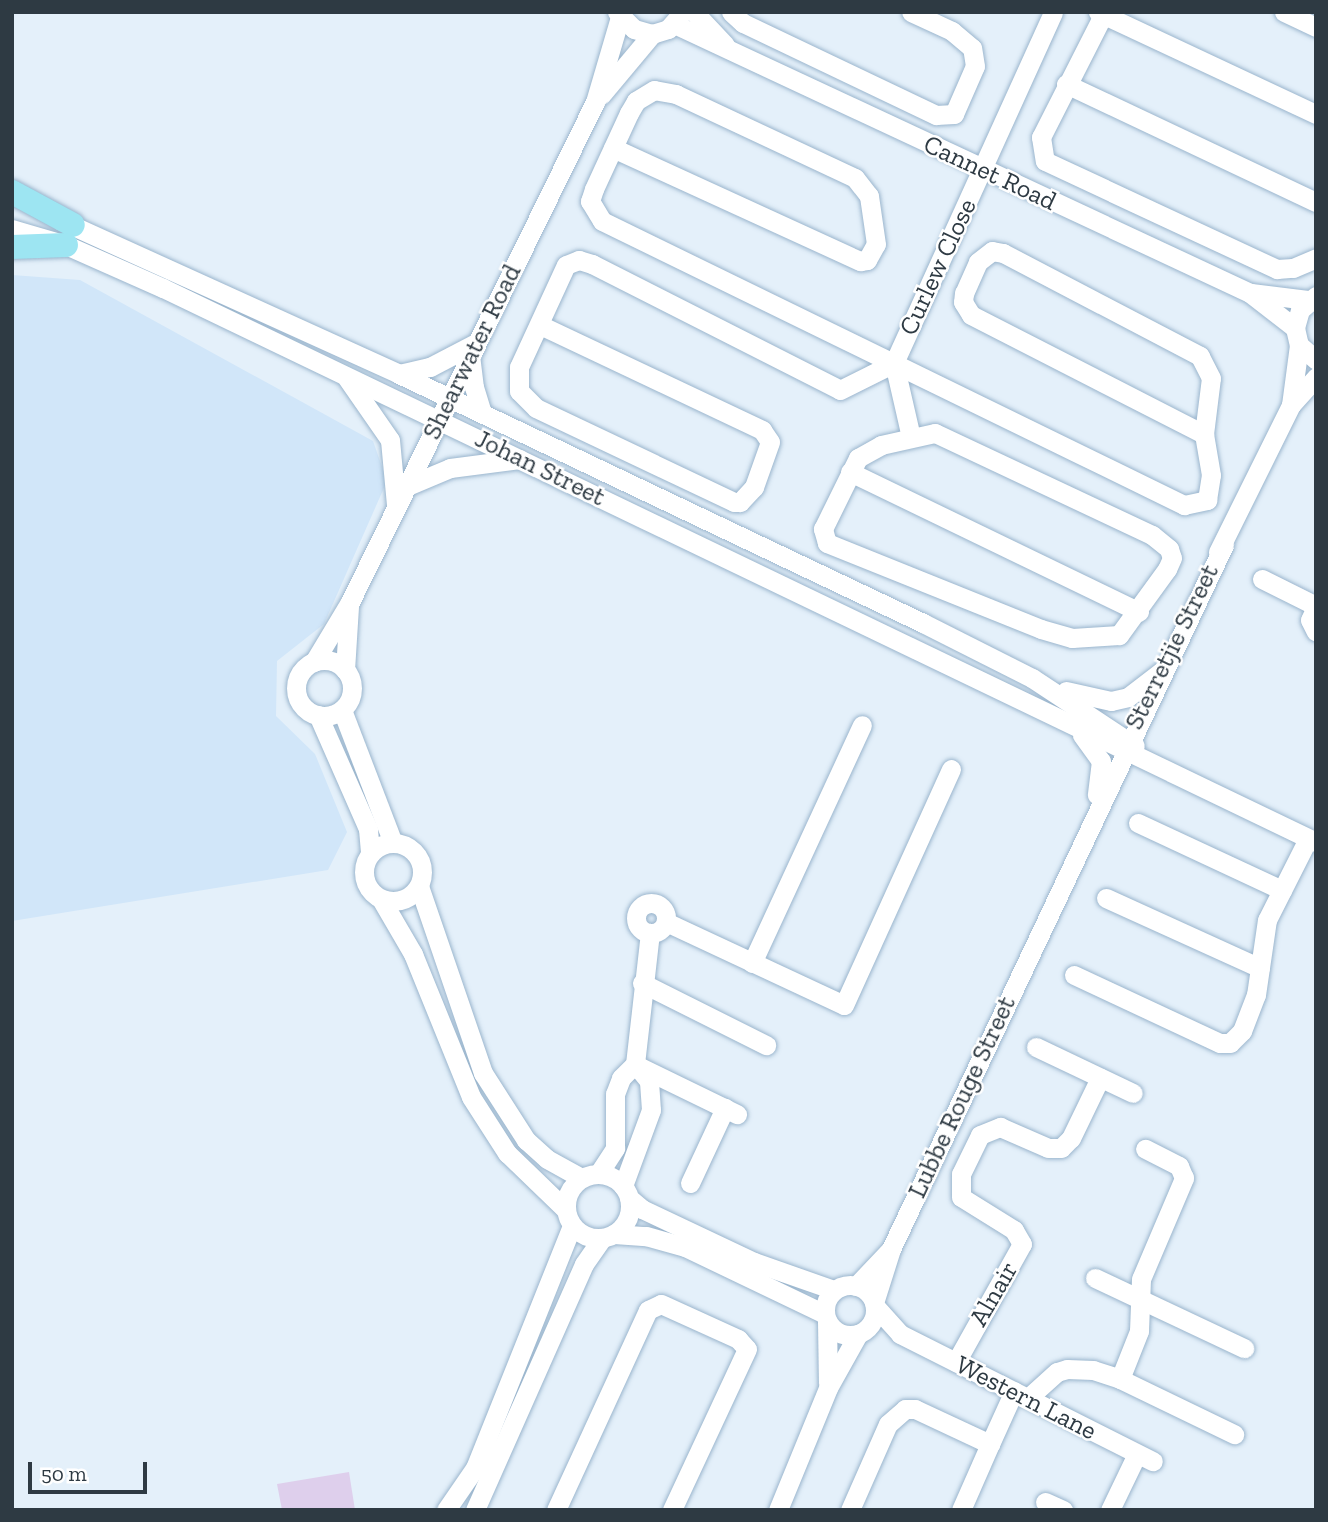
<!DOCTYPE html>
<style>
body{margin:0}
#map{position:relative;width:1328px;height:1522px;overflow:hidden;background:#e4f0fa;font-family:"Zilla Slab",serif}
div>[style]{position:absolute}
.built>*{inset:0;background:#d1e6f9}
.green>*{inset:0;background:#decfec}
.roads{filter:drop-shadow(0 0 2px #9ab5cd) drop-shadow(0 0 2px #9ab5cd)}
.minor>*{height:19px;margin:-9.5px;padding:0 9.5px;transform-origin:9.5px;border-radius:9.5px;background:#fff}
.minor>.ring{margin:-9.5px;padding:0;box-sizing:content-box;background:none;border:19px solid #fff;border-radius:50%}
.major>*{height:24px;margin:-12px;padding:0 12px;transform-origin:12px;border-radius:12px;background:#9de5f2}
span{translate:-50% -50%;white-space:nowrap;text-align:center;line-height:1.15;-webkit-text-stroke:5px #fff;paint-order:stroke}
.street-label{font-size:26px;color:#2e3a43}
.frame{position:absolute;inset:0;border:14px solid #2e3a43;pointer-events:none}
.scale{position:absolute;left:28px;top:1462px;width:119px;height:32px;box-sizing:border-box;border:4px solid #2e3a43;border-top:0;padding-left:9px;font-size:21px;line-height:24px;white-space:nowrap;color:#2e3a43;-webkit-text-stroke:5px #fff;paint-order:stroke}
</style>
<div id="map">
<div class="built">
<div style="clip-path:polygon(12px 275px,80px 280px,373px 441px,387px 481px,324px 624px,277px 661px,276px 716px,315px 754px,347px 832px,328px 870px,12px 921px)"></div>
</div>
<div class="green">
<div style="clip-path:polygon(349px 1472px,355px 1510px,282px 1510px,277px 1484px)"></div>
</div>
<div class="roads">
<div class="minor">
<div style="left:617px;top:12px;width:24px;rotate:45deg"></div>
<div style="left:634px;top:29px;width:19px;rotate:16deg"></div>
<div style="left:652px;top:34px;width:17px;rotate:-17deg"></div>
<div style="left:668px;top:29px;width:23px;rotate:-49deg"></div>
<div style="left:694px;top:12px;width:45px;rotate:46.8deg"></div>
<div style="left:731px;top:12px;width:16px;rotate:43deg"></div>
<div style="left:743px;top:23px;width:214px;rotate:25.5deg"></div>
<div style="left:936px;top:115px;width:18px;rotate:-3deg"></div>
<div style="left:954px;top:114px;width:52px;rotate:-66.4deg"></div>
<div style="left:975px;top:66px;width:18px;rotate:-99deg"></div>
<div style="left:972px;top:48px;width:26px;rotate:-140deg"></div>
<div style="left:952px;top:31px;width:45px;rotate:-155.1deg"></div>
<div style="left:1098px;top:12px;width:241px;rotate:25.1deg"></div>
<div style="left:1284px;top:12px;width:35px;rotate:25deg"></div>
<div style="left:1103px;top:15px;width:137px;rotate:116.9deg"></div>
<div style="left:1041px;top:137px;width:24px;rotate:81deg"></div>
<div style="left:1045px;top:161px;width:256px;rotate:25deg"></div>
<div style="left:1277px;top:269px;width:16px;rotate:-4deg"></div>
<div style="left:1293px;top:268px;width:25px;rotate:-23deg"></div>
<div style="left:674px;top:24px;width:636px;rotate:25.03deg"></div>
<div style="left:1250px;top:293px;width:57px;rotate:37.9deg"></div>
<div style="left:1066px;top:84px;width:276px;rotate:25.3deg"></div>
<div style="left:601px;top:95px;width:80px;rotate:-50.1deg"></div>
<div style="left:613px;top:148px;width:272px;rotate:24.6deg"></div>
<div style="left:860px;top:261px;width:7px;rotate:-8deg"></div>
<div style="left:867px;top:260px;width:18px;rotate:-61deg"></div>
<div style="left:876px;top:244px;width:49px;rotate:-98.3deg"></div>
<div style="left:869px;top:196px;width:23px;rotate:-128deg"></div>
<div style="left:855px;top:178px;width:198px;rotate:-154.9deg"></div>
<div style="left:676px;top:94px;width:22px;rotate:-170deg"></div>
<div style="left:654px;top:90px;width:21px;rotate:149deg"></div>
<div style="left:636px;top:101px;width:14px;rotate:120deg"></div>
<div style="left:629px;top:113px;width:84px;rotate:114.7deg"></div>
<div style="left:594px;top:189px;width:13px;rotate:108deg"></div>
<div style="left:590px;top:201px;width:23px;rotate:59deg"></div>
<div style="left:602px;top:221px;width:648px;rotate:26.01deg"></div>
<div style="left:1184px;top:505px;width:24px;rotate:-12deg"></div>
<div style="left:1207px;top:500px;width:25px;rotate:-81deg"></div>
<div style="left:1211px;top:475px;width:42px;rotate:-99.7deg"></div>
<div style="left:1204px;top:434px;width:56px;rotate:-82.9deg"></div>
<div style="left:1211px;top:378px;width:25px;rotate:-117deg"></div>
<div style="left:1200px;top:356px;width:222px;rotate:-152.4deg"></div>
<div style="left:1003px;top:253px;width:11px;rotate:-170deg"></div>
<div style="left:992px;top:251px;width:18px;rotate:142deg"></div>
<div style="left:978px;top:262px;width:34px;rotate:114deg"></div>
<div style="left:964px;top:293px;width:9px;rotate:96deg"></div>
<div style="left:963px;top:302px;width:15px;rotate:58deg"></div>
<div style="left:971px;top:315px;width:262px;rotate:27.1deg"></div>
<div style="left:60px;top:220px;width:372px;rotate:24.4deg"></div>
<div style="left:399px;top:374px;width:580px;rotate:25.42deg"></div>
<div style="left:923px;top:623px;width:122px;rotate:26.8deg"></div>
<div style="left:1032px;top:678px;width:123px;rotate:33.4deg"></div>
<div style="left:12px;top:229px;width:56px;rotate:16.5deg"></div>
<div style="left:66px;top:245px;width:106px;rotate:23.9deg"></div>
<div style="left:163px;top:288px;width:1279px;rotate:25.66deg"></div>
<div style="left:1251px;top:293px;width:57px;rotate:7deg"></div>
<div style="left:1316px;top:296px;width:21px;rotate:139deg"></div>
<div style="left:1300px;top:310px;width:19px;rotate:106deg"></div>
<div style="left:1295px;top:328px;width:17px;rotate:77deg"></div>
<div style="left:1299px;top:345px;width:23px;rotate:41deg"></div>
<div style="left:540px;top:325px;width:246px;rotate:25.3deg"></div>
<div style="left:762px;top:430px;width:14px;rotate:56deg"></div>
<div style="left:770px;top:442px;width:48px;rotate:109.6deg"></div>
<div style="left:754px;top:487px;width:21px;rotate:133deg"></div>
<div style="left:740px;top:502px;width:6px;rotate:180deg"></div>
<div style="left:734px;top:502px;width:219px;rotate:-154.6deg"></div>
<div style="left:536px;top:408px;width:24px;rotate:-135deg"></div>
<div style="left:519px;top:391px;width:24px;rotate:-90deg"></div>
<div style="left:519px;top:367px;width:112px;rotate:-65.3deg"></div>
<div style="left:566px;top:265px;width:14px;rotate:-21deg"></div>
<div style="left:579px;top:260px;width:14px;rotate:17deg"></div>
<div style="left:592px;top:264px;width:278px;rotate:26.9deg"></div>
<div style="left:840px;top:390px;width:60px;rotate:-26.6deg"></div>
<div style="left:470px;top:355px;width:32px;rotate:83deg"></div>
<div style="left:474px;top:387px;width:27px;rotate:73deg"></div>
<div style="left:894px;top:363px;width:385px;rotate:-65.6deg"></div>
<div style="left:894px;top:363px;width:76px;rotate:77.1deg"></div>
<div style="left:399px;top:374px;width:32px;rotate:-13deg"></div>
<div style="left:430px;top:367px;width:52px;rotate:-27.6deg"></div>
<div style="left:347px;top:378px;width:75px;rotate:55.3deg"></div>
<div style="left:390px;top:440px;width:65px;rotate:84.7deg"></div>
<div style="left:1291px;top:405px;width:61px;rotate:-82.4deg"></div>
<div style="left:935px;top:433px;width:240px;rotate:25.2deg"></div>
<div style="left:1152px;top:535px;width:22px;rotate:39deg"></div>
<div style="left:1169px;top:549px;width:9px;rotate:72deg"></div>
<div style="left:1172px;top:558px;width:12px;rotate:114deg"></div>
<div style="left:1167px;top:569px;width:82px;rotate:126deg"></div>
<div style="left:1119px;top:635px;width:47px;rotate:176.3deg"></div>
<div style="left:1072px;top:638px;width:32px;rotate:-164deg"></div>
<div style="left:1041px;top:629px;width:231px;rotate:-158.1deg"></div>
<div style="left:827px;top:543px;width:15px;rotate:-106deg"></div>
<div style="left:823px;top:529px;width:79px;rotate:-63.8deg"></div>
<div style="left:858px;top:458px;width:26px;rotate:-29deg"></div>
<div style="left:881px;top:445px;width:55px;rotate:-12.5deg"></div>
<div style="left:850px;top:472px;width:321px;rotate:25.8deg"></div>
<div style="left:405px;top:487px;width:49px;rotate:-22.9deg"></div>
<div style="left:450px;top:468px;width:70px;rotate:-7.4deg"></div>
<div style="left:1218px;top:552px;width:164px;rotate:-63.6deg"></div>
<div style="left:1291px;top:405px;width:38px;rotate:-48deg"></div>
<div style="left:1262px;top:579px;width:60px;rotate:26.6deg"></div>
<div style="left:1316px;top:607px;width:14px;rotate:115deg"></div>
<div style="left:1310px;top:620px;width:13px;rotate:63deg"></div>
<div class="ring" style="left:296px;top:660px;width:37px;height:37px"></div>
<div style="left:314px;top:662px;width:70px;rotate:-59deg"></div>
<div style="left:350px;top:602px;width:557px;rotate:-63.9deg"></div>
<div style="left:595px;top:102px;width:89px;rotate:-73.6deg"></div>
<div style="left:345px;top:670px;width:63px;rotate:-86.4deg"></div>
<div style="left:1066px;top:691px;width:46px;rotate:12.5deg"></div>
<div style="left:1111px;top:701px;width:17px;rotate:-13deg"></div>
<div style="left:1128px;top:697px;width:43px;rotate:-37.4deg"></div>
<div style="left:342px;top:710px;width:142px;rotate:69deg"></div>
<div style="left:318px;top:715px;width:124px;rotate:66.3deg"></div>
<div style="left:368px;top:829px;width:25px;rotate:85deg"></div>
<div style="left:1082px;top:735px;width:32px;rotate:54deg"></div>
<div style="left:1101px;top:761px;width:34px;rotate:97deg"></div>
<div style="left:1138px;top:823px;width:159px;rotate:25deg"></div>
<div class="ring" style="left:364px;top:843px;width:39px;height:39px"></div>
<div style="left:419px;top:886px;width:198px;rotate:71.1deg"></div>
<div style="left:483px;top:1073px;width:80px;rotate:57.3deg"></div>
<div style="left:526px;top:1140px;width:28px;rotate:42deg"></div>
<div style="left:547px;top:1159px;width:39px;rotate:29deg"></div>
<div style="left:1106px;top:898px;width:169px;rotate:24.4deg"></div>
<div style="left:381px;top:899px;width:64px;rotate:59.8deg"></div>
<div style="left:413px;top:954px;width:154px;rotate:67.9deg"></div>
<div style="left:471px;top:1097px;width:67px;rotate:57.3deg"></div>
<div style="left:507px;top:1153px;width:81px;rotate:44deg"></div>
<div class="ring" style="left:636px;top:903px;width:11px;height:11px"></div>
<div style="left:666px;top:922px;width:196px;rotate:25deg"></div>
<div style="left:844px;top:1005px;width:259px;rotate:-65.6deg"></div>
<div style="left:752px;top:963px;width:262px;rotate:-65.2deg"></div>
<div style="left:1074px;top:975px;width:161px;rotate:25deg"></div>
<div style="left:1220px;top:1043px;width:10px"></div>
<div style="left:1230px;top:1043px;width:17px;rotate:-45deg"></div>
<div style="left:1242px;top:1031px;width:39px;rotate:-69deg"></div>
<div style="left:1256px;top:995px;width:76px;rotate:-81.7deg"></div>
<div style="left:1267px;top:920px;width:91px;rotate:-63.2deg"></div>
<div style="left:642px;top:983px;width:139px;rotate:26.6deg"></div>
<div style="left:1036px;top:1047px;width:107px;rotate:25.4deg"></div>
<div style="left:640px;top:1067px;width:108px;rotate:25.9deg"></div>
<div style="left:599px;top:1173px;width:30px;rotate:-57deg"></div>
<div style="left:615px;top:1148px;width:54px;rotate:-90deg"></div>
<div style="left:615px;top:1094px;width:17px;rotate:-69deg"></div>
<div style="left:621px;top:1078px;width:20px;rotate:-45deg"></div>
<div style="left:635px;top:1064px;width:132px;rotate:-83.5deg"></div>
<div class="ring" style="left:566px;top:1174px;width:45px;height:45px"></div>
<div style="left:690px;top:1183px;width:83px;rotate:-65deg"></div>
<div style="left:623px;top:1186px;width:81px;rotate:-69.8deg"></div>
<div style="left:651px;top:1110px;width:29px;rotate:-94deg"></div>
<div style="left:649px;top:1081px;width:22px;rotate:-129deg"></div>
<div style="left:629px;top:1198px;width:17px;rotate:40deg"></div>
<div style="left:642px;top:1209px;width:124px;rotate:25.3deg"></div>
<div style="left:754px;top:1262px;width:85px;rotate:19.3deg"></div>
<div style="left:614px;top:1234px;width:32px;rotate:4deg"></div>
<div style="left:646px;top:1236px;width:41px;rotate:15.8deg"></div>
<div style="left:685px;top:1247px;width:155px;rotate:25.6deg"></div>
<div style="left:1095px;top:1278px;width:165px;rotate:25.2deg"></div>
<div class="ring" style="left:825px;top:1285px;width:31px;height:31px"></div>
<div style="left:856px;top:1286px;width:50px;rotate:-46.6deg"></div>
<div style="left:874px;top:1303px;width:57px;rotate:-72.5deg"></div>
<div style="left:891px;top:1249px;width:779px;rotate:-64.69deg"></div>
<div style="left:875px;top:1306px;width:38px;rotate:48deg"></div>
<div style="left:900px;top:1334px;width:283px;rotate:26.7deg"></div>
<div style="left:827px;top:1322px;width:61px;rotate:89.1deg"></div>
<div style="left:956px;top:1362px;width:135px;rotate:-60.8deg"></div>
<div style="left:1022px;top:1244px;width:16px;rotate:-120deg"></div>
<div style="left:1014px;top:1230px;width:62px;rotate:-148.1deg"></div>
<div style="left:961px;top:1197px;width:23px;rotate:-90deg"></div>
<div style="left:961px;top:1174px;width:43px;rotate:-64deg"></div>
<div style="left:980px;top:1135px;width:22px;rotate:-22deg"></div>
<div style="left:1000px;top:1127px;width:52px;rotate:23.6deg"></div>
<div style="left:1048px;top:1148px;width:13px"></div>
<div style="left:1061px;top:1148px;width:14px;rotate:-45deg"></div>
<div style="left:1071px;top:1138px;width:67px;rotate:-64.2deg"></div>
<div style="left:1120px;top:1379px;width:127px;rotate:25.8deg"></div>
<div style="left:1028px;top:1398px;width:39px;rotate:-42deg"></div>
<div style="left:1057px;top:1372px;width:10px;rotate:-17deg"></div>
<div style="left:1067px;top:1369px;width:26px;rotate:2deg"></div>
<div style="left:1093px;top:1370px;width:28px;rotate:18deg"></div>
<div style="left:1120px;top:1379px;width:52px;rotate:-68.4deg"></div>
<div style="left:1139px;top:1331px;width:52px;rotate:-87.8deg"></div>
<div style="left:1141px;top:1279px;width:110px;rotate:-66.9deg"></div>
<div style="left:1184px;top:1178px;width:13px;rotate:-113deg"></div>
<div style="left:1179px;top:1166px;width:38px;rotate:-153deg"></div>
<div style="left:990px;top:1444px;width:58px;rotate:-65.6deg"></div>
<div style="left:1045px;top:1502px;width:20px;rotate:24deg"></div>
<div style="left:446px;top:1510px;width:51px;rotate:-55.4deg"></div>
<div style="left:475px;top:1468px;width:261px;rotate:-68.2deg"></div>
<div style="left:475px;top:1510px;width:269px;rotate:-66.1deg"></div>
<div style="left:584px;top:1264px;width:32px;rotate:-55deg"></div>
<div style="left:556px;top:1510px;width:220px;rotate:-65.3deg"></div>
<div style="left:648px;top:1310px;width:14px;rotate:-25deg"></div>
<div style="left:661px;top:1304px;width:85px;rotate:24.4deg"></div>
<div style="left:738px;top:1339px;width:13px;rotate:48deg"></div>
<div style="left:747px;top:1349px;width:178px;rotate:115deg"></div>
<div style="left:778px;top:1510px;width:132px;rotate:-67.7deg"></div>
<div style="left:828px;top:1388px;width:62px;rotate:-60.9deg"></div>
<div style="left:850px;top:1510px;width:94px;rotate:-66.2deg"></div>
<div style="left:888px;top:1424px;width:23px;rotate:-41deg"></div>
<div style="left:905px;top:1409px;width:10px"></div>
<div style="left:915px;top:1409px;width:83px;rotate:25deg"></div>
<div style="left:990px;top:1444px;width:72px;rotate:113.7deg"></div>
<div style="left:1110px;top:1510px;width:62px;rotate:-64.3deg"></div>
</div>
<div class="major">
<div style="left:12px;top:192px;width:69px;rotate:28.4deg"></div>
<div style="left:12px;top:247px;width:54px;rotate:-2.1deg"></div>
</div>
</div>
<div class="street-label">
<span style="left:990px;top:173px;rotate:25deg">Cannet Road</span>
<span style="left:938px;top:267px;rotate:-65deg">Curlew Close</span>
<span style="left:472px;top:352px;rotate:-64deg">Shearwater Road</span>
<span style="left:540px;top:468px;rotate:26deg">Johan Street</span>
<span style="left:1172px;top:647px;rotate:-64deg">Sterretjie Street</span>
<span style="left:962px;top:1097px;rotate:-65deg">Lubbe Rouge Street</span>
<span style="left:994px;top:1294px;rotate:-60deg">Alnair</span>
<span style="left:1026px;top:1398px;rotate:27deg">Western Lane</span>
</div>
<div class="frame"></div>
<div class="scale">50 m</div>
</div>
